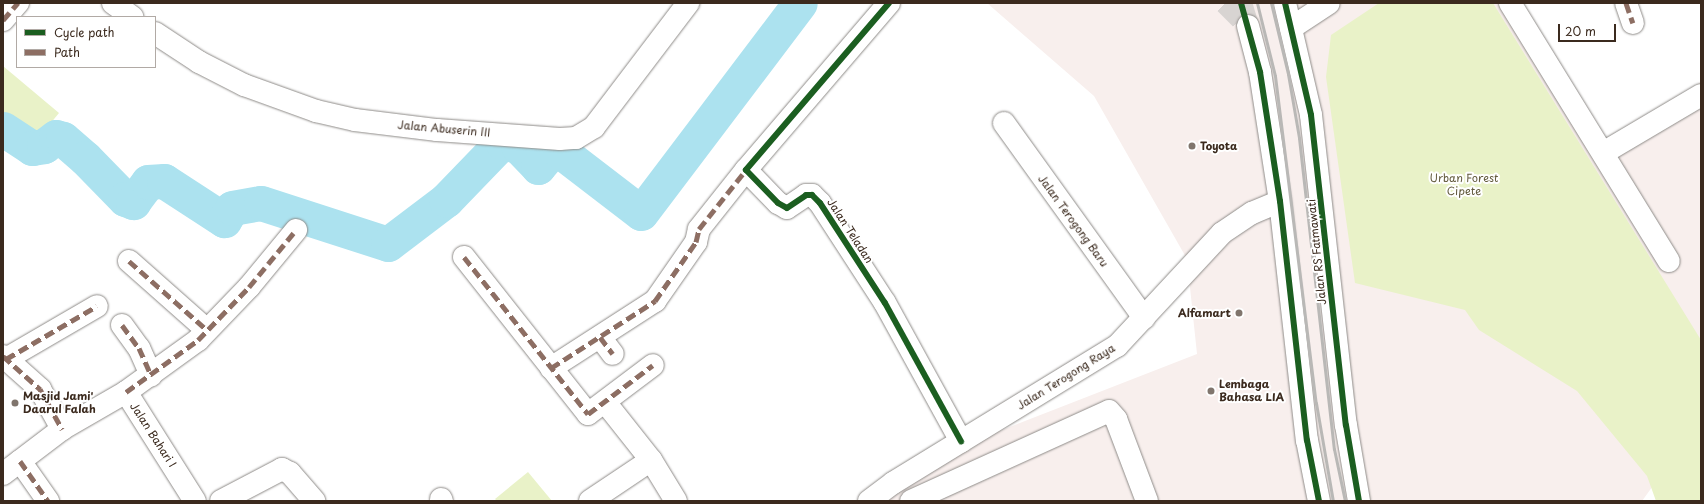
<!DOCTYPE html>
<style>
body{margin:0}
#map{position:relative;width:1704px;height:504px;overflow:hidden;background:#fff;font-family:"Playpen Sans",sans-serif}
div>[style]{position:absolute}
.built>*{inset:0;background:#f8efed}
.green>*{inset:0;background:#e9f2c8}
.river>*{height:35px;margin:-17.5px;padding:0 17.5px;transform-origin:17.5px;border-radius:17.5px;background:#ace2ef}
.secondary-tunnel>*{height:22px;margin-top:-11px;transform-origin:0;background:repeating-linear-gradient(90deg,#d8d4d2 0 22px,transparent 0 33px)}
.primary-tunnel>*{height:22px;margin-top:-11px;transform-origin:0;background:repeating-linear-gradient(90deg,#d8d4d2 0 22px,transparent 0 33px)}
.roads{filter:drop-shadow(0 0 1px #8e8b88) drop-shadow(0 0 1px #8e8b88)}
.street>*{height:22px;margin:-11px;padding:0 11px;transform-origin:11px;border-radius:11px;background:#fff}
.secondary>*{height:22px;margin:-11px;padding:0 11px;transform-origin:11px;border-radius:11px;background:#fff}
.primary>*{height:22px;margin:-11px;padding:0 11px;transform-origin:11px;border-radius:11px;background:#fff}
.rail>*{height:3px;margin:-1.5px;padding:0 1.5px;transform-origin:1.5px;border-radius:1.5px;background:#b9b8b6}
.quiet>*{height:5px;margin-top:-2.5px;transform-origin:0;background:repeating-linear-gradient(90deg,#8d6e63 0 10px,transparent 0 15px)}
.cycleway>*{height:6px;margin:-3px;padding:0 3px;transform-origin:3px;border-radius:3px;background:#1b5e20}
.dots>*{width:11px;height:11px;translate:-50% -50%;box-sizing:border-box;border:2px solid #fff;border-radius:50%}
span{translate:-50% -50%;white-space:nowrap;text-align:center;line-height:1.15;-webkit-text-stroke:4px #fff;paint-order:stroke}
.street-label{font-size:11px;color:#3b2a1e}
.poi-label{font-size:11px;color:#3b2a1e;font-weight:700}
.left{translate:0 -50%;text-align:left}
.right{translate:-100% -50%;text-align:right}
.park-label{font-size:11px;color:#625a3d}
.frame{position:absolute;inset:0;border:4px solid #3b2a1e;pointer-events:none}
.legend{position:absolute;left:16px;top:16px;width:140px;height:52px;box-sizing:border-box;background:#fff;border:1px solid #b1aaa5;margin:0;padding:5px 7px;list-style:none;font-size:12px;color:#3b2a1e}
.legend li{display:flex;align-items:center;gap:8px;height:20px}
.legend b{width:20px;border:1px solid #b1aaa5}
.scale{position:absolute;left:1558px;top:24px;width:58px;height:18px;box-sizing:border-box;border:2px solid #3b2a1e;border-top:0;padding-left:5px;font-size:12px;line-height:14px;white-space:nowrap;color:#3b2a1e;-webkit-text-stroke:3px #fff;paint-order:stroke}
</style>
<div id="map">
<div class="built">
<div style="clip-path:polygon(987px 3px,1500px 3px,1591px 150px,1701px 82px,1701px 340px,1676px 454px,1642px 501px,862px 501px,884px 476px,1197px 354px,1187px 259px,1094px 96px)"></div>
</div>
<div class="green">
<div style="clip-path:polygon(1379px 3px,1493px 3px,1701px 340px,1701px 501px,1656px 501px,1647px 476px,1577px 391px,1479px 330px,1465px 310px,1355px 283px,1326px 77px,1331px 35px)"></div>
<div style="clip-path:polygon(3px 66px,59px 113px,36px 141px,3px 114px)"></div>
<div style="clip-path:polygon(528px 472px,552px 501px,497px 501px,495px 499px)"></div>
</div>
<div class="river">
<div style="left:3px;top:129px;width:35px;rotate:33deg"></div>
<div style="left:32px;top:148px;width:12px;rotate:-9deg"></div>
<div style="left:44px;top:146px;width:15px;rotate:-37deg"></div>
<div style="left:56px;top:137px;width:7px;rotate:16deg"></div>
<div style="left:63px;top:139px;width:29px;rotate:41deg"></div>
<div style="left:85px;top:158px;width:57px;rotate:45.7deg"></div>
<div style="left:125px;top:199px;width:9px;rotate:21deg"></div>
<div style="left:133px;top:202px;width:25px;rotate:-53deg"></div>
<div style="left:148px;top:182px;width:16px;rotate:-4deg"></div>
<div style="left:164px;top:181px;width:72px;rotate:33deg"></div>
<div style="left:224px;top:220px;width:14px;rotate:-56deg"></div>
<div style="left:232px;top:208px;width:29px;rotate:-10deg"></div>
<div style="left:261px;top:203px;width:133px;rotate:17.9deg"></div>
<div style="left:388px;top:244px;width:73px;rotate:-37.2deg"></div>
<div style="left:446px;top:200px;width:81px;rotate:-46deg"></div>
<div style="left:502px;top:142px;width:16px;rotate:14deg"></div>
<div style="left:518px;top:146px;width:29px;rotate:46deg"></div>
<div style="left:538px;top:167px;width:26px;rotate:-50deg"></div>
<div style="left:555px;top:147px;width:108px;rotate:37.5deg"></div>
<div style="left:641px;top:213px;width:263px;rotate:-52.9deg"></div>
</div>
<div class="secondary-tunnel">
<div style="left:1225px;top:3px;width:33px;rotate:45deg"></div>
</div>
<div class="primary-tunnel">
<div style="left:1241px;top:3px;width:24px;rotate:73deg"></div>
</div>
<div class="roads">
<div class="street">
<div style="left:113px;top:3px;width:24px;rotate:36deg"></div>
<div style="left:889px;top:3px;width:220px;rotate:130.6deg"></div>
<div style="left:746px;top:170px;width:46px;rotate:45.9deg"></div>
<div style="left:778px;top:203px;width:10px;rotate:29deg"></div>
<div style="left:787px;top:208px;width:23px;rotate:-34deg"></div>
<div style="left:806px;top:195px;width:6px"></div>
<div style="left:812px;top:195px;width:11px;rotate:45deg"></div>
<div style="left:820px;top:203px;width:119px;rotate:57deg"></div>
<div style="left:885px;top:303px;width:158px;rotate:61.2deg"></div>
<div style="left:1510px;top:3px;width:303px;rotate:58.4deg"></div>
<div style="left:1626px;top:3px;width:21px;rotate:71deg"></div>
<div style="left:3px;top:20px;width:23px;rotate:-49deg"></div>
<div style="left:155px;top:33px;width:53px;rotate:33.4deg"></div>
<div style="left:199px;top:62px;width:51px;rotate:27.1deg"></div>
<div style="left:244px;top:85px;width:77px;rotate:19.9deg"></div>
<div style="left:316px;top:111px;width:40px;rotate:13deg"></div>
<div style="left:355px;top:120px;width:83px;rotate:7deg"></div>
<div style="left:437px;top:130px;width:123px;rotate:4.2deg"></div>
<div style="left:560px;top:139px;width:16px;rotate:-4deg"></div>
<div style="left:576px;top:138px;width:21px;rotate:-31deg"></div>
<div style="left:594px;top:127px;width:156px;rotate:-52.8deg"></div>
<div style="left:1004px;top:123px;width:240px;rotate:54.3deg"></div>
<div style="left:1603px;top:153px;width:114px;rotate:-30.6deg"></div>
<div style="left:464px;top:257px;width:200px;rotate:51.7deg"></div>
<div style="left:588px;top:414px;width:81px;rotate:-37deg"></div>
<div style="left:129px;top:261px;width:104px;rotate:41.5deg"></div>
<div style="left:122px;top:325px;width:29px;rotate:54deg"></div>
<div style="left:139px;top:348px;width:30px;rotate:66deg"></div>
<div style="left:600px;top:337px;width:21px;rotate:53deg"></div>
<div style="left:3px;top:356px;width:50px;rotate:41.7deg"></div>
<div style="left:40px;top:389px;width:46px;rotate:61.2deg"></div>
<div style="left:6px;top:359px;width:105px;rotate:-30.2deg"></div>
<div style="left:551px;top:368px;width:124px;rotate:-32.8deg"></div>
<div style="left:655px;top:301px;width:72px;rotate:-55.2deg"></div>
<div style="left:696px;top:242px;width:13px;rotate:-77deg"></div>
<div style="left:699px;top:229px;width:75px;rotate:-51.5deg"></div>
<div style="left:126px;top:392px;width:129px;rotate:57.7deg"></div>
<div style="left:605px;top:402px;width:74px;rotate:51.6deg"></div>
<div style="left:651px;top:460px;width:48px;rotate:58.6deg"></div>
<div style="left:20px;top:461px;width:49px;rotate:55deg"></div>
<div style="left:3px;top:474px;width:74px;rotate:-37.3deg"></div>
<div style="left:62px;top:429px;width:74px;rotate:-30deg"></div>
<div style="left:126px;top:392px;width:89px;rotate:-35.8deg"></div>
<div style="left:198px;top:340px;width:74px;rotate:-46.1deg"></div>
<div style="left:249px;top:287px;width:74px;rotate:-50.5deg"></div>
<div style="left:441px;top:499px;width:2px;rotate:63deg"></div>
<div style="left:221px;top:501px;width:69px;rotate:-27.7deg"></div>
<div style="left:282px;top:469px;width:9px;rotate:27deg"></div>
<div style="left:290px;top:473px;width:37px;rotate:49deg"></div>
<div style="left:590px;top:501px;width:73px;rotate:-33.9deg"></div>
<div style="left:911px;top:501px;width:217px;rotate:-24.4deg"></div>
<div style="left:1109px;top:411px;width:11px;rotate:49deg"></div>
<div style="left:1116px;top:419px;width:88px;rotate:69.3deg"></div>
</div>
<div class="secondary">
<div style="left:1291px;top:28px;width:45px;rotate:-33.3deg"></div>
<div style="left:869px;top:501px;width:30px;rotate:-37deg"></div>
<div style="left:893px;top:483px;width:263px;rotate:-31.5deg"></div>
<div style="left:1117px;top:346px;width:154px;rotate:-47.1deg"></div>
<div style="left:1222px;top:233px;width:36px;rotate:-34deg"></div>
<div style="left:1252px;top:213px;width:30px;rotate:-23deg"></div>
</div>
<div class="primary">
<div style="left:1285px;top:3px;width:115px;rotate:76.9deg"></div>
<div style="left:1311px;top:115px;width:312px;rotate:83.6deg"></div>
<div style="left:1346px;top:425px;width:77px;rotate:80.3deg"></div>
<div style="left:1248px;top:26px;width:48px;rotate:75.4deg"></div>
<div style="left:1260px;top:72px;width:131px;rotate:81.2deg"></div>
<div style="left:1280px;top:201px;width:241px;rotate:83.6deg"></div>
<div style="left:1307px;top:440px;width:62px;rotate:78.9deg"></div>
</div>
</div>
<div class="rail">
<div style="left:1257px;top:3px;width:75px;rotate:76.1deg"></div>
<div style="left:1275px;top:76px;width:330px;rotate:82.9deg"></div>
<div style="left:1316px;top:403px;width:99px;rotate:80.2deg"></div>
<div style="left:1271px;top:3px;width:73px;rotate:76.5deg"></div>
<div style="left:1288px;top:74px;width:65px;rotate:80.2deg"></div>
<div style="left:1299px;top:138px;width:313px;rotate:83.6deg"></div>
<div style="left:1334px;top:449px;width:53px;rotate:78.1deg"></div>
</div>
<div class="quiet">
<div style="left:1626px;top:3px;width:21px;rotate:71deg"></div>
<div style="left:3px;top:20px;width:23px;rotate:-49deg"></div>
<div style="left:464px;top:257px;width:200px;rotate:51.7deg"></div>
<div style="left:588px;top:414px;width:81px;rotate:-37deg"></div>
<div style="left:129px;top:261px;width:104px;rotate:41.5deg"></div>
<div style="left:122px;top:325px;width:29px;rotate:54deg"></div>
<div style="left:139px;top:348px;width:30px;rotate:66deg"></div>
<div style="left:600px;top:337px;width:21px;rotate:53deg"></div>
<div style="left:3px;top:356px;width:50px;rotate:41.7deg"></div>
<div style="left:40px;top:389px;width:46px;rotate:61.2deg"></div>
<div style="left:6px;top:359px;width:105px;rotate:-30.2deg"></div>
<div style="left:551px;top:368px;width:124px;rotate:-32.8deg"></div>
<div style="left:655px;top:301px;width:72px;rotate:-55.2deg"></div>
<div style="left:696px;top:242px;width:13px;rotate:-77deg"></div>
<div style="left:699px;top:229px;width:75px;rotate:-51.5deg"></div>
<div style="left:126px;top:392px;width:89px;rotate:-35.8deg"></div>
<div style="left:198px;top:340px;width:74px;rotate:-46.1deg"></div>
<div style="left:249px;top:287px;width:74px;rotate:-50.5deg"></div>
<div style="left:20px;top:461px;width:49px;rotate:55deg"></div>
</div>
<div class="cycleway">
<div style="left:889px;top:3px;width:220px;rotate:130.6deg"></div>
<div style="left:746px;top:170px;width:46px;rotate:45.9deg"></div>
<div style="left:778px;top:203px;width:10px;rotate:29deg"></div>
<div style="left:787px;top:208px;width:23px;rotate:-34deg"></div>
<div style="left:806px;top:195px;width:6px"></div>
<div style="left:812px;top:195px;width:11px;rotate:45deg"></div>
<div style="left:820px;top:203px;width:119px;rotate:57deg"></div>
<div style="left:885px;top:303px;width:158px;rotate:61.2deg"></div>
<div style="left:1241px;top:3px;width:72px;rotate:74.6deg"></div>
<div style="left:1260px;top:72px;width:131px;rotate:81.2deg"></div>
<div style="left:1280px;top:201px;width:241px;rotate:83.6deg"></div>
<div style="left:1307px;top:440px;width:62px;rotate:78.9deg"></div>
<div style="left:1285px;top:3px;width:115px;rotate:76.9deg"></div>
<div style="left:1311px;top:115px;width:312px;rotate:83.6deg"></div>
<div style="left:1346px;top:425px;width:77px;rotate:80.3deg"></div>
</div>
<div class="dots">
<div style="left:1192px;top:146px;background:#80756d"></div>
<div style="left:1239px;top:313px;background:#80756d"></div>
<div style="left:1211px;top:391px;background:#80756d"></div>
<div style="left:15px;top:403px;background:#80756d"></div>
</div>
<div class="street-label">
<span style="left:444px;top:129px;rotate:5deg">Jalan Abuserin III</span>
<span style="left:1073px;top:221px;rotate:54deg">Jalan Terogong Baru</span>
<span style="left:850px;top:231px;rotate:57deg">Jalan Teladan</span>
<span style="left:1317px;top:252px;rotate:-96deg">Jalan RS Fatmawati</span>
<span style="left:1066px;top:377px;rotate:-32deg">Jalan Terogong Raya</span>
<span style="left:153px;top:435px;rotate:57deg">Jalan Bahari I</span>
</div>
<div class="poi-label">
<span class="left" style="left:1200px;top:146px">Toyota</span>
<span class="right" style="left:1231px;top:313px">Alfamart</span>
<span class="left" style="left:1219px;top:391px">Lembaga<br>Bahasa LIA</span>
<span class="left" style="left:23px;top:403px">Masjid Jami'<br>Daarul Falah</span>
</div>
<div class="park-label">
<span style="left:1464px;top:185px">Urban Forest<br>Cipete</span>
</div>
<div class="frame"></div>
<ul class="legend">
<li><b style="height:5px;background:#1b5e20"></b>Cycle path</li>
<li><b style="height:5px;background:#8d6e63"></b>Path</li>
</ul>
<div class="scale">20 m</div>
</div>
